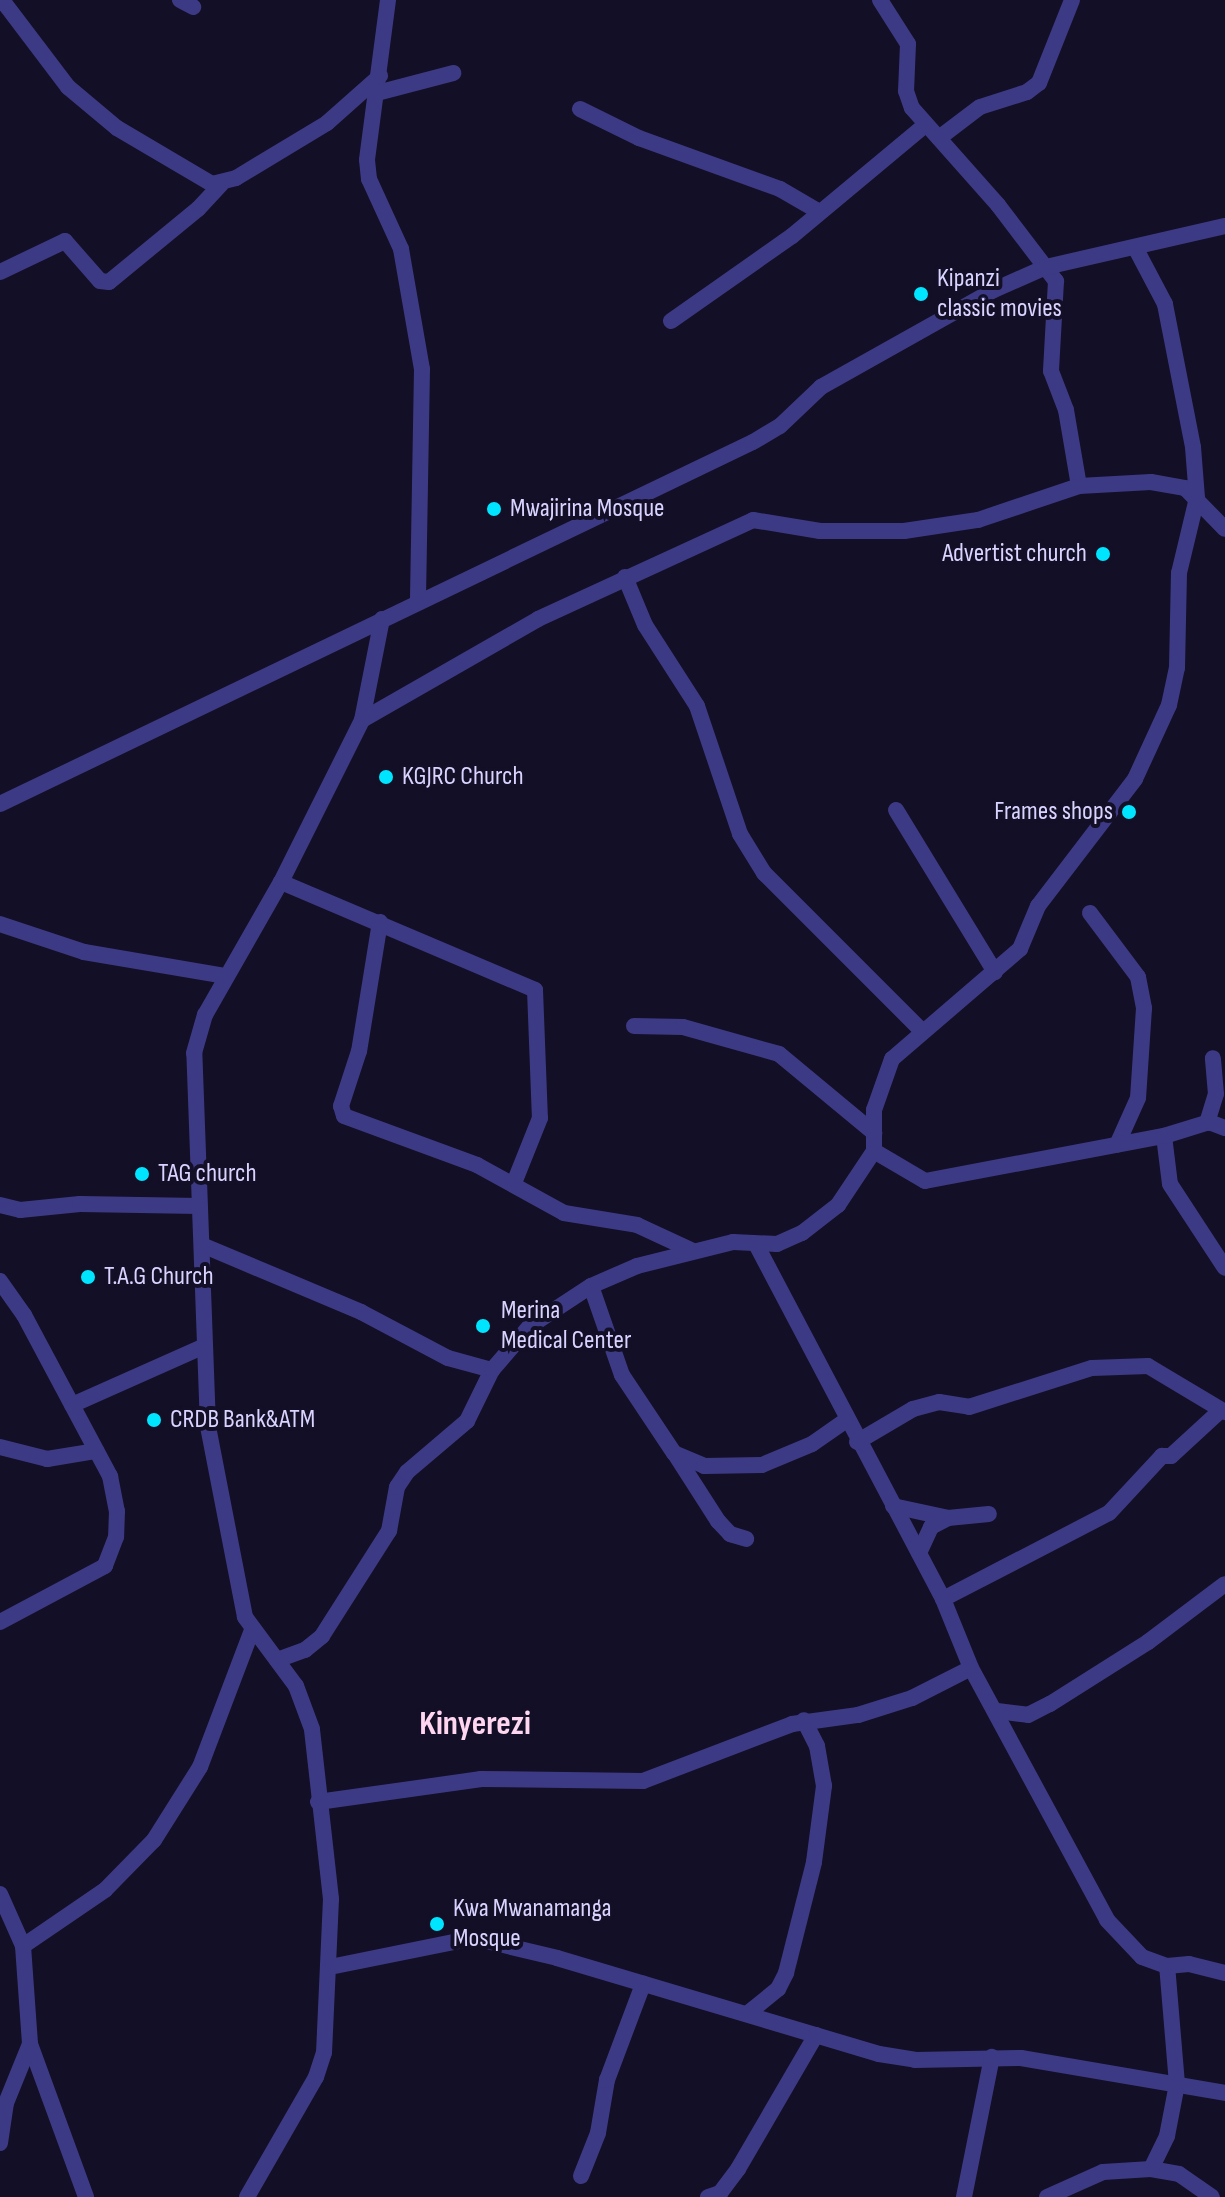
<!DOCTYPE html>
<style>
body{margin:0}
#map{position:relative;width:1225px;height:2197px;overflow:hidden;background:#130f26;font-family:"Sofia Sans Condensed",sans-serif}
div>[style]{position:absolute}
.street>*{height:16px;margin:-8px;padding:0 8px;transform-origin:8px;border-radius:8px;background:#3d3a85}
.dots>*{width:22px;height:22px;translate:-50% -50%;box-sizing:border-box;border:4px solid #130f26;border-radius:50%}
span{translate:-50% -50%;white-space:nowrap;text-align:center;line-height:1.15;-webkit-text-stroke:8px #130f26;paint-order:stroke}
.poi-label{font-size:26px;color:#d9d4ff}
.left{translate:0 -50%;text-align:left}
.right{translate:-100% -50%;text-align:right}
.district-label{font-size:34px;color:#ffd6f0;font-weight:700}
</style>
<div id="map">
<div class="street">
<div style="left:2px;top:0;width:109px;rotate:52.8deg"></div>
<div style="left:68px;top:87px;width:64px;rotate:39.9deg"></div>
<div style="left:117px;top:128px;width:110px;rotate:30.5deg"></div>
<div style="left:212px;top:184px;width:25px;rotate:-14deg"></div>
<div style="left:236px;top:178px;width:106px;rotate:-31.1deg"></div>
<div style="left:327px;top:123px;width:71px;rotate:-41.6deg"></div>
<div style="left:180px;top:0;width:15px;rotate:28deg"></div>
<div style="left:388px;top:0;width:161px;rotate:97.5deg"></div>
<div style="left:367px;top:160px;width:19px;rotate:84deg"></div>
<div style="left:369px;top:179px;width:77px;rotate:65.4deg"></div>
<div style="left:401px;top:249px;width:122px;rotate:80.1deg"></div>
<div style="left:422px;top:369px;width:232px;rotate:91deg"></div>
<div style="left:880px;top:0;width:52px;rotate:57.5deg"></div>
<div style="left:908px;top:44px;width:47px;rotate:92.4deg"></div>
<div style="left:906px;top:91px;width:18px;rotate:71deg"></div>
<div style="left:912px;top:108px;width:130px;rotate:48.4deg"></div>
<div style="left:998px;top:205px;width:96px;rotate:52.7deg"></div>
<div style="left:1056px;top:281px;width:90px;rotate:93.2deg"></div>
<div style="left:1051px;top:371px;width:42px;rotate:69deg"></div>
<div style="left:1066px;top:410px;width:77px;rotate:80.3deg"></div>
<div style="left:377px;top:93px;width:79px;rotate:-14.7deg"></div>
<div style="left:580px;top:109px;width:66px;rotate:26.2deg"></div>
<div style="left:639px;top:138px;width:150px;rotate:19.9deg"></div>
<div style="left:780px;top:189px;width:44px;rotate:30.1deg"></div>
<div style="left:939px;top:138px;width:51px;rotate:-37.1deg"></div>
<div style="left:980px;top:107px;width:49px;rotate:-17.7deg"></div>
<div style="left:1027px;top:92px;width:15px;rotate:-37deg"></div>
<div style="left:1039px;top:83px;width:89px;rotate:-68.3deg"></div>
<div style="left:0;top:272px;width:72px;rotate:-25.5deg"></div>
<div style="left:65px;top:241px;width:53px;rotate:48.8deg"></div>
<div style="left:100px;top:281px;width:9px;rotate:6deg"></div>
<div style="left:109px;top:282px;width:115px;rotate:-39.4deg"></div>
<div style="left:198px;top:209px;width:34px;rotate:-47deg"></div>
<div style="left:671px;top:321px;width:148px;rotate:-35.1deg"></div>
<div style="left:792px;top:236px;width:172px;rotate:-39.8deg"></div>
<div style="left:625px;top:577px;width:52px;rotate:67.4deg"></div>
<div style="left:645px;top:625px;width:96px;rotate:57.3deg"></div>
<div style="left:697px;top:706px;width:135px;rotate:71.4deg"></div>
<div style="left:740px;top:834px;width:46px;rotate:58.4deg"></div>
<div style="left:764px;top:873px;width:222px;rotate:45deg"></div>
<div style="left:362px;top:720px;width:203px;rotate:-29.8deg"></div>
<div style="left:538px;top:619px;width:237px;rotate:-24.7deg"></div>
<div style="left:753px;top:520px;width:68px;rotate:9.3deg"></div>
<div style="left:820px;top:531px;width:84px"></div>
<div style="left:904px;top:531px;width:75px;rotate:-8.5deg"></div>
<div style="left:978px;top:520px;width:107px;rotate:-18.6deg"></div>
<div style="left:1079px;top:486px;width:72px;rotate:-3.2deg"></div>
<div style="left:1151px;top:482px;width:35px;rotate:10deg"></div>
<div style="left:1185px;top:488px;width:57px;rotate:45.7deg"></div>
<div style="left:0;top:804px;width:835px;rotate:-25.68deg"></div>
<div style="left:753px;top:442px;width:31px;rotate:-31deg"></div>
<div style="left:780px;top:426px;width:57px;rotate:-43.6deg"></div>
<div style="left:821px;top:387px;width:198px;rotate:-29.3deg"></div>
<div style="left:994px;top:290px;width:57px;rotate:-23.9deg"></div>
<div style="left:1046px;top:267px;width:184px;rotate:-12.9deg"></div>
<div style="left:896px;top:810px;width:190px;rotate:58.6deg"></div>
<div style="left:281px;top:882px;width:276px;rotate:23deg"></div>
<div style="left:535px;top:990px;width:128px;rotate:87.8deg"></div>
<div style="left:540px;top:1118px;width:70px;rotate:111.8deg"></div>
<div style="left:1090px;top:913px;width:80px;rotate:53.1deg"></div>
<div style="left:1138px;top:977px;width:32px;rotate:79deg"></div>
<div style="left:1144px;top:1008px;width:90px;rotate:93.8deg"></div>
<div style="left:1138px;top:1098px;width:51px;rotate:114.1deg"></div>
<div style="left:380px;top:922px;width:131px;rotate:99.2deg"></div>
<div style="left:359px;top:1051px;width:58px;rotate:108.1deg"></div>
<div style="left:341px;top:1106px;width:10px;rotate:73deg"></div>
<div style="left:344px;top:1116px;width:142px;rotate:20.2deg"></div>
<div style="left:477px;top:1165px;width:99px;rotate:28.9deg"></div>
<div style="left:564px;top:1213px;width:74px;rotate:9.3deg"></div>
<div style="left:637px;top:1225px;width:60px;rotate:24.8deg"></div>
<div style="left:0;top:924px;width:89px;rotate:18.4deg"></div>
<div style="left:84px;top:952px;width:144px;rotate:9.6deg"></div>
<div style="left:634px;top:1026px;width:49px;rotate:1.2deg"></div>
<div style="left:683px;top:1027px;width:100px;rotate:15.7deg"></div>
<div style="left:779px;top:1054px;width:124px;rotate:39.7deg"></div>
<div style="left:1207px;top:1123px;width:30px;rotate:-73deg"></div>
<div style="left:1216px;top:1094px;width:36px;rotate:-95deg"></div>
<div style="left:1164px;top:1136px;width:48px;rotate:82.9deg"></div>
<div style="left:1170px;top:1184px;width:100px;rotate:56.8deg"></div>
<div style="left:874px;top:1151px;width:59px;rotate:30.5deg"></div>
<div style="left:925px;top:1181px;width:243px;rotate:-10.7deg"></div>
<div style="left:1164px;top:1136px;width:47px;rotate:-17.3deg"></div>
<div style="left:1209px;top:1122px;width:17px;rotate:21deg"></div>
<div style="left:0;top:1205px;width:21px;rotate:14deg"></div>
<div style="left:20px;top:1210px;width:60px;rotate:-5.7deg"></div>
<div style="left:80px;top:1204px;width:119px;rotate:1deg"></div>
<div style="left:202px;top:1245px;width:173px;rotate:22.8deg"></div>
<div style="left:361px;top:1312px;width:98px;rotate:27.9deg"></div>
<div style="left:448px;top:1358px;width:46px;rotate:15.3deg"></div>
<div style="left:757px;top:1246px;width:399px;rotate:62.2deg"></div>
<div style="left:943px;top:1599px;width:74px;rotate:67.9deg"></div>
<div style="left:971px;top:1668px;width:286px;rotate:61.6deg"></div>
<div style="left:1107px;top:1920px;width:51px;rotate:46.6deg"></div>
<div style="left:1142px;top:1957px;width:27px;rotate:20deg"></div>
<div style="left:1167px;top:1966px;width:22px;rotate:-5deg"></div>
<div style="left:1189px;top:1964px;width:37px;rotate:14deg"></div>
<div style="left:0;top:1281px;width:42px;rotate:54.8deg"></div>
<div style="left:24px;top:1315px;width:183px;rotate:61.9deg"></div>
<div style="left:110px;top:1476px;width:36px;rotate:79deg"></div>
<div style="left:117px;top:1511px;width:26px;rotate:92deg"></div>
<div style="left:116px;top:1537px;width:31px;rotate:111deg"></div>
<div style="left:105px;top:1566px;width:119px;rotate:151.9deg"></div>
<div style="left:591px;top:1286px;width:94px;rotate:70.8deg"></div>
<div style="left:622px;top:1375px;width:94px;rotate:56.3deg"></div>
<div style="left:674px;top:1453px;width:33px;rotate:23deg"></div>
<div style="left:704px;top:1466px;width:58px;rotate:-1deg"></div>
<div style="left:762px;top:1465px;width:54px;rotate:-22.8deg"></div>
<div style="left:812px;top:1444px;width:40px;rotate:-34.9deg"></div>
<div style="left:72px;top:1405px;width:142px;rotate:-24deg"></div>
<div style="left:857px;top:1442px;width:65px;rotate:-30.5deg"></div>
<div style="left:913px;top:1409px;width:27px;rotate:-15deg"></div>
<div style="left:939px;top:1402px;width:30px;rotate:9deg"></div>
<div style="left:969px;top:1407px;width:129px;rotate:-17.6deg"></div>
<div style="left:1092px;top:1368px;width:56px;rotate:-2deg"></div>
<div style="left:1148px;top:1366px;width:90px;rotate:30.9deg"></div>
<div style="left:0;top:1447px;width:49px;rotate:14.3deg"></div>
<div style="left:47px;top:1459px;width:50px;rotate:-9.3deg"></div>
<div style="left:675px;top:1454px;width:80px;rotate:57.3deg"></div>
<div style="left:718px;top:1521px;width:18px;rotate:47deg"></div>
<div style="left:730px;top:1534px;width:17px;rotate:17deg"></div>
<div style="left:893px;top:1506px;width:56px;rotate:12.3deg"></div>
<div style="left:948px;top:1518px;width:41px;rotate:-5.6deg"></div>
<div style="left:919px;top:1553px;width:29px;rotate:-65deg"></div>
<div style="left:931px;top:1527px;width:19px;rotate:-28deg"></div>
<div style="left:943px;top:1599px;width:187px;rotate:-27.4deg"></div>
<div style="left:1109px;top:1513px;width:78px;rotate:-47.1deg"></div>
<div style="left:1162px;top:1456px;width:9px"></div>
<div style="left:1171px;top:1456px;width:67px;rotate:-42.6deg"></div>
<div style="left:277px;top:1660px;width:30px;rotate:-20deg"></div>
<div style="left:305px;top:1650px;width:22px;rotate:-39deg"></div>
<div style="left:322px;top:1636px;width:125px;rotate:-57.5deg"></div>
<div style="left:389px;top:1531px;width:45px;rotate:-79.7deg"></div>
<div style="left:397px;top:1487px;width:18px;rotate:-56deg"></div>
<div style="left:407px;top:1472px;width:79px;rotate:-40.4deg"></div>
<div style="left:467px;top:1421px;width:57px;rotate:-63.9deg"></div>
<div style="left:492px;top:1370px;width:58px;rotate:-49.2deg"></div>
<div style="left:530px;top:1326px;width:73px;rotate:-33.3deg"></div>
<div style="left:591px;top:1286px;width:50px;rotate:-23.5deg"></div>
<div style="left:637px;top:1266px;width:99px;rotate:-14deg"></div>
<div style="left:733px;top:1242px;width:44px;rotate:2.6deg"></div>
<div style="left:777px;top:1244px;width:27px;rotate:-24deg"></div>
<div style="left:802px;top:1233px;width:46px;rotate:-37.9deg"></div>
<div style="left:838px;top:1205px;width:65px;rotate:-56.3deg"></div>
<div style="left:874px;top:1151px;width:41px;rotate:-90deg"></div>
<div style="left:874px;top:1110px;width:54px;rotate:-70.6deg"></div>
<div style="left:892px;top:1059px;width:169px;rotate:-40.7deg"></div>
<div style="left:1020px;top:949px;width:47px;rotate:-67.3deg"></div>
<div style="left:1038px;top:906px;width:160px;rotate:-52.6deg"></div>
<div style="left:1135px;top:779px;width:81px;rotate:-65.3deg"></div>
<div style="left:1169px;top:705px;width:38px;rotate:-78deg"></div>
<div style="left:1177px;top:668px;width:95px;rotate:-88.8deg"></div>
<div style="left:1179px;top:573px;width:77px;rotate:-76.5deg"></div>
<div style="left:1197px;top:498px;width:51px;rotate:-94.5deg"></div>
<div style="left:1193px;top:447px;width:146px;rotate:-101.1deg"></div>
<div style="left:1165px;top:304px;width:64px;rotate:-117.8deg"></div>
<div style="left:997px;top:1711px;width:31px;rotate:7deg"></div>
<div style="left:1028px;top:1715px;width:25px;rotate:-27deg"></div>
<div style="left:1050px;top:1704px;width:116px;rotate:-32.3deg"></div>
<div style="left:1148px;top:1642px;width:96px;rotate:-37deg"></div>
<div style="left:318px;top:1802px;width:165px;rotate:-8deg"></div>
<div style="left:481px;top:1779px;width:162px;rotate:0.7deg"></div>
<div style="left:643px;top:1781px;width:160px;rotate:-20.9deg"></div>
<div style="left:792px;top:1724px;width:67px;rotate:-7.8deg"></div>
<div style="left:858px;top:1715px;width:57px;rotate:-17.5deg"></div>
<div style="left:912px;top:1698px;width:66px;rotate:-27deg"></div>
<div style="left:0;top:1894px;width:57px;rotate:66.1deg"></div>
<div style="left:23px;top:1946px;width:98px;rotate:85.9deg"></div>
<div style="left:30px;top:2044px;width:163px;rotate:69.9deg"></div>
<div style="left:23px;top:1946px;width:99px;rotate:-34.3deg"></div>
<div style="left:105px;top:1890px;width:70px;rotate:-45.6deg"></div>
<div style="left:154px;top:1840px;width:86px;rotate:-57.8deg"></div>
<div style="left:200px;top:1767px;width:147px;rotate:-69.2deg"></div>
<div style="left:330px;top:1967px;width:147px;rotate:-11.4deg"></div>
<div style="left:474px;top:1938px;width:85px;rotate:13.5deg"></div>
<div style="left:557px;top:1958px;width:336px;rotate:16.6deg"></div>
<div style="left:879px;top:2054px;width:36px;rotate:9deg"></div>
<div style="left:915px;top:2060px;width:106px;rotate:-1.1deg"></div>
<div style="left:1021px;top:2058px;width:207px;rotate:9.7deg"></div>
<div style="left:747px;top:2014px;width:40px;rotate:-39deg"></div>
<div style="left:778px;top:1989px;width:18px;rotate:-63deg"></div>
<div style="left:786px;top:1973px;width:114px;rotate:-75.8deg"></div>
<div style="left:814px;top:1862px;width:77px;rotate:-82.5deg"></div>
<div style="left:824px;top:1786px;width:41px;rotate:-99.9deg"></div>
<div style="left:817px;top:1746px;width:29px;rotate:-117deg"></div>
<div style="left:0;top:2143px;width:40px;rotate:-81.5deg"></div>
<div style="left:6px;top:2103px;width:64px;rotate:-67.9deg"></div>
<div style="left:1151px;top:2169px;width:28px;rotate:10deg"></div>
<div style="left:1179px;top:2174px;width:40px;rotate:34.9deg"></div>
<div style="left:581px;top:2176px;width:46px;rotate:-68.4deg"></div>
<div style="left:598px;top:2133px;width:54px;rotate:-80.4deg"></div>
<div style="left:607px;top:2080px;width:103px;rotate:-69.4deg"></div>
<div style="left:247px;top:2197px;width:138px;rotate:-60.1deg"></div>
<div style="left:316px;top:2077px;width:25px;rotate:-72deg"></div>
<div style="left:324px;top:2053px;width:154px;rotate:-87.4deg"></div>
<div style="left:331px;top:1899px;width:171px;rotate:-96.4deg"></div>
<div style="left:312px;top:1729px;width:46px;rotate:-110.4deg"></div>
<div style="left:296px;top:1686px;width:86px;rotate:-126.5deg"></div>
<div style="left:245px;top:1617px;width:195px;rotate:-101deg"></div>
<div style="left:208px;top:1426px;width:373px;rotate:-92.1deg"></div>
<div style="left:194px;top:1053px;width:40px;rotate:-74deg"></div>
<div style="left:205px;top:1015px;width:153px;rotate:-60.3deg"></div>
<div style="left:281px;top:882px;width:181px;rotate:-63.4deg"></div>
<div style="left:362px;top:720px;width:103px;rotate:-78.8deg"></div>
<div style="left:708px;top:2197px;width:13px;rotate:-18deg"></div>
<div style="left:720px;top:2193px;width:30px;rotate:-53deg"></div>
<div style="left:738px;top:2169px;width:155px;rotate:-59.8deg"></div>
<div style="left:964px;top:2197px;width:143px;rotate:-78.7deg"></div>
<div style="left:1047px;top:2197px;width:61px;rotate:-24.1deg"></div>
<div style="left:1103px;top:2172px;width:48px;rotate:-3.6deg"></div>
<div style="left:1151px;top:2169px;width:37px;rotate:-64deg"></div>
<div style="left:1167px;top:2136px;width:53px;rotate:-79.1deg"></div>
<div style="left:1177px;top:2084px;width:118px;rotate:-94.8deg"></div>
</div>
<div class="dots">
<div style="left:921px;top:294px;background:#00e5ff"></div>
<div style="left:494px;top:509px;background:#00e5ff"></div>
<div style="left:1103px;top:554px;background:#00e5ff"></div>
<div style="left:386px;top:777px;background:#00e5ff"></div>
<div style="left:1129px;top:812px;background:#00e5ff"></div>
<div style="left:142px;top:1174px;background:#00e5ff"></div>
<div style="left:88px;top:1277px;background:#00e5ff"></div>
<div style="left:483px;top:1326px;background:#00e5ff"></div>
<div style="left:154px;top:1420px;background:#00e5ff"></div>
<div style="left:437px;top:1924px;background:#00e5ff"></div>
</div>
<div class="poi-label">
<span class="left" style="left:937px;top:294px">Kipanzi<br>classic movies</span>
<span class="left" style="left:510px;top:509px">Mwajirina Mosque</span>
<span class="right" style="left:1087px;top:554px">Advertist church</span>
<span class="left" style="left:402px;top:777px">KGJRC Church</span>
<span class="right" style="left:1113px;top:812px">Frames shops</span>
<span class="left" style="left:158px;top:1174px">TAG church</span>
<span class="left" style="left:104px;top:1277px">T.A.G Church</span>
<span class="left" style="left:501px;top:1326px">Merina<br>Medical Center</span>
<span class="left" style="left:170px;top:1420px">CRDB Bank&amp;ATM</span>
<span class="left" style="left:453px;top:1924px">Kwa Mwanamanga<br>Mosque</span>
</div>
<div class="district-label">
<span style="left:475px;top:1724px">Kinyerezi</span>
</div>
</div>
